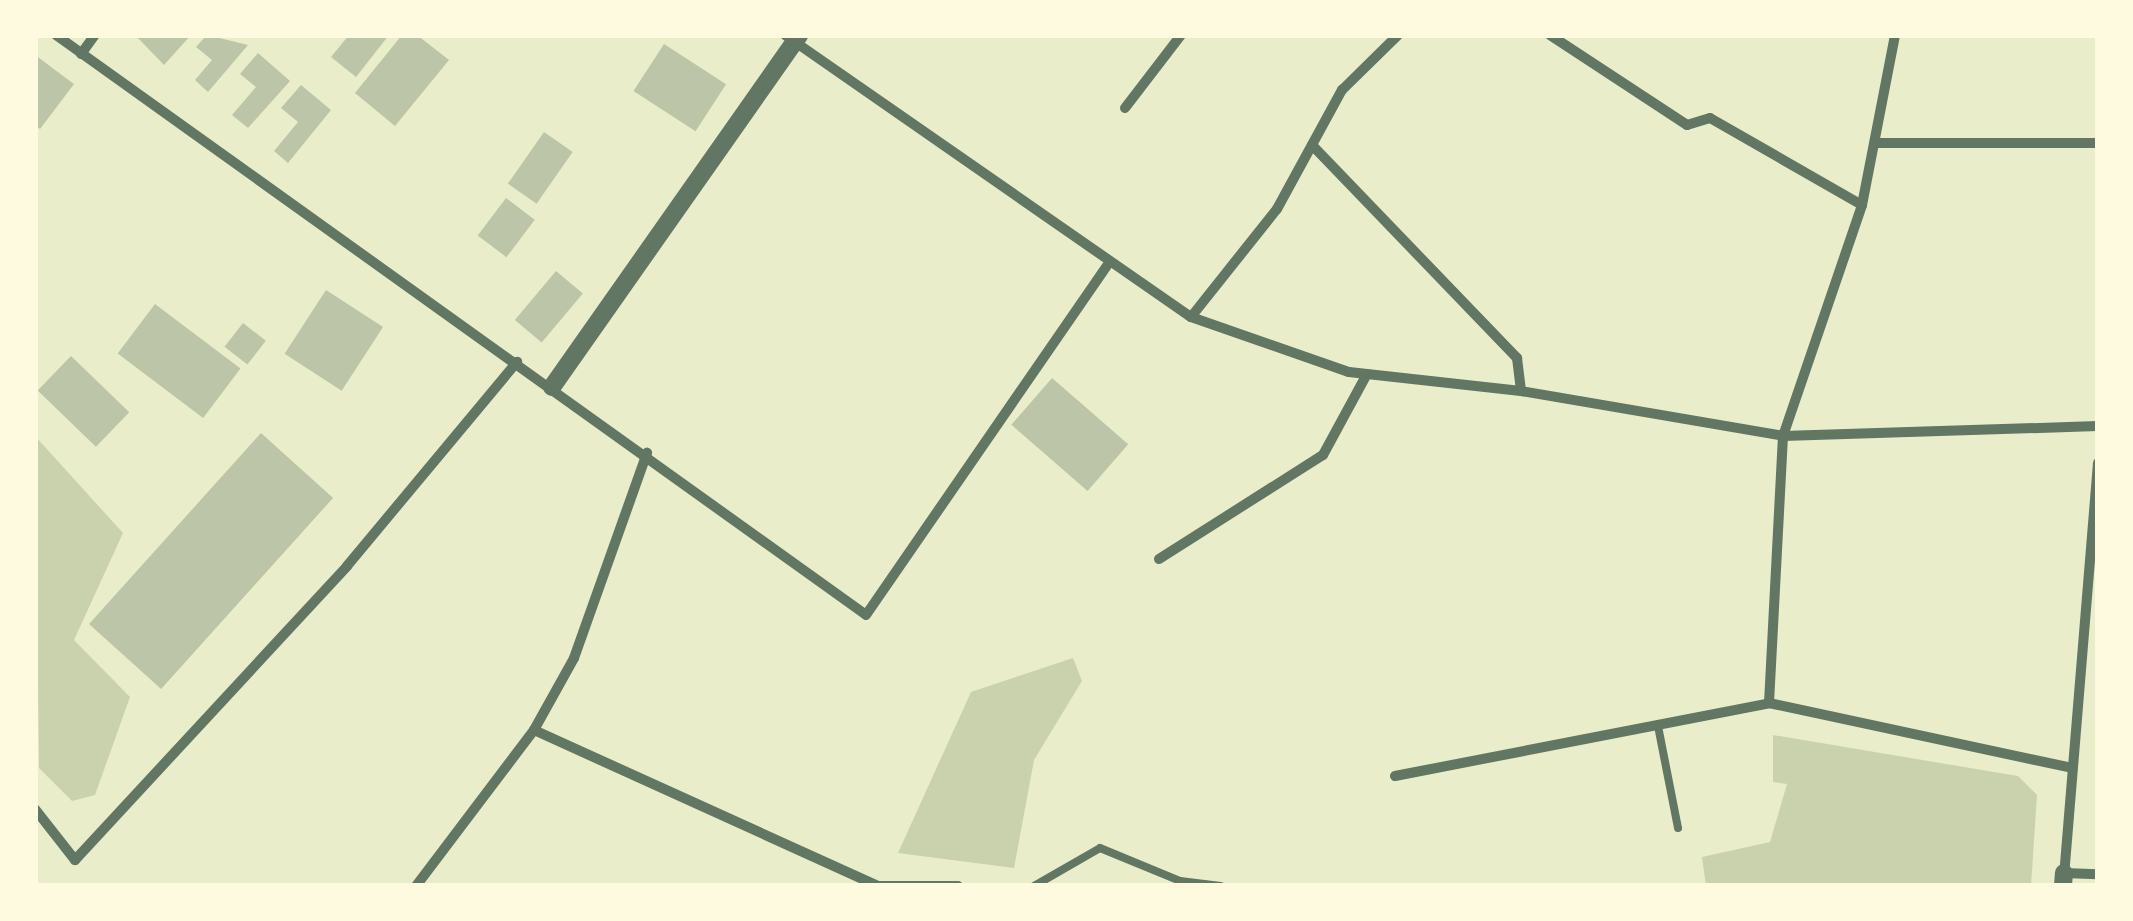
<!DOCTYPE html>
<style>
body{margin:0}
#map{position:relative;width:2133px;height:921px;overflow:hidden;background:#e9edc9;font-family:Arial,sans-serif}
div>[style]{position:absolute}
.green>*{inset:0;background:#cad2ad}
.building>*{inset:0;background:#bcc5a7;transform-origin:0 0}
.service>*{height:8px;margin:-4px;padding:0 4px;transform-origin:4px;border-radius:4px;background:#617663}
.minor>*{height:10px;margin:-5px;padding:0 5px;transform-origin:5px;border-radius:5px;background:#617663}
.tertiary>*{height:18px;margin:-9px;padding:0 9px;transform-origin:9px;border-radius:9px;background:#617663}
span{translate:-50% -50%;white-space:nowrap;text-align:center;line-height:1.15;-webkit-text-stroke:9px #fefae0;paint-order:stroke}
.frame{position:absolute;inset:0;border:38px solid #fefae0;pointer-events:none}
</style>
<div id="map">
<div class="green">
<div style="clip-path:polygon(35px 436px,123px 533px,74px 640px,130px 697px,95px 795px,72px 801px,39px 768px)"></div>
<div style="clip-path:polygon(1073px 658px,1082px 681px,1034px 760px,1014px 868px,898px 853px,971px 692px)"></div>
<div style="clip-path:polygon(1773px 735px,2018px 776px,2037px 795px,2031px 886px,1706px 886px,1702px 857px,1770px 842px,1787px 784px,1773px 782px)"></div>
</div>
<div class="building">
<div style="clip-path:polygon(135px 35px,191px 35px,164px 65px)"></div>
<div style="clip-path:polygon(207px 35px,248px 45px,208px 92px,195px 80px,212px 60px,196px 47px)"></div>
<div style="clip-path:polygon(349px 35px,389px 35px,356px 77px,331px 57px)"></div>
<div style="clip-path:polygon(402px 35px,417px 35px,449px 60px,395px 126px,355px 93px)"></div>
<div style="left:664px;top:44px;width:74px;height:56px;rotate:33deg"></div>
<div style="clip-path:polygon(258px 53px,290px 81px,248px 128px,232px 115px,256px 87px,240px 74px)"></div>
<div style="clip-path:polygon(35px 55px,74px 84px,40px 129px,35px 125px)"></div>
<div style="clip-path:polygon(301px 85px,331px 110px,288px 163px,274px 151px,298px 122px,281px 108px)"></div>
<div style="left:544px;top:132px;width:35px;height:63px;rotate:35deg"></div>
<div style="left:506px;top:198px;width:36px;height:47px;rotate:37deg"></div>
<div style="left:556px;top:271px;width:35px;height:64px;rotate:40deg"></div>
<div style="left:326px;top:290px;width:68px;height:76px;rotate:33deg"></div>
<div style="left:155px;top:304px;width:107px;height:62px;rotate:37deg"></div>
<div style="left:243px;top:323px;width:29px;height:30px;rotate:38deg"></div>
<div style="left:71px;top:356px;width:81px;height:48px;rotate:44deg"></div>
<div style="left:1052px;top:378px;width:101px;height:62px;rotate:41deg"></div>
<div style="left:261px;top:433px;width:97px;height:257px;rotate:42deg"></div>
</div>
<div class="service">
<div style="left:1658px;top:726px;width:104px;rotate:78.9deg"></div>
<div style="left:1034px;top:886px;width:76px;rotate:-29.9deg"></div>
<div style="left:1100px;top:848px;width:87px;rotate:22.4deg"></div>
<div style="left:1180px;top:881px;width:41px;rotate:7deg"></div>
</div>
<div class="minor">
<div style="left:56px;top:35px;width:996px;rotate:35.6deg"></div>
<div style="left:866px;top:615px;width:424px;rotate:-55.4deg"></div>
<div style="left:785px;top:35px;width:494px;rotate:34.8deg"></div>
<div style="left:1191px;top:317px;width:167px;rotate:19.2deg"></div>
<div style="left:1349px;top:372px;width:173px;rotate:6.3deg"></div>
<div style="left:1521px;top:391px;width:266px;rotate:9.7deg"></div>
<div style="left:1783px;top:436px;width:315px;rotate:-1.8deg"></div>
<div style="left:1550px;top:35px;width:164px;rotate:33.3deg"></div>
<div style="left:1687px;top:125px;width:24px;rotate:-17deg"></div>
<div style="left:1710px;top:118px;width:175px;rotate:29.8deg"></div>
<div style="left:81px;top:54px;width:24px;rotate:-54deg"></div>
<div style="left:1125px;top:108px;width:92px;rotate:-52.5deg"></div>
<div style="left:1875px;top:143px;width:223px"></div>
<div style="left:1312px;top:145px;width:296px;rotate:46.1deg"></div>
<div style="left:1517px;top:358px;width:33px;rotate:83deg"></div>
<div style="left:1191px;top:317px;width:138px;rotate:-51.5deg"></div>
<div style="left:1277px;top:209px;width:136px;rotate:-61.4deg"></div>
<div style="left:1342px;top:90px;width:78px;rotate:-44.5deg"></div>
<div style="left:2098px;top:463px;width:411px;rotate:94.7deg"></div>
<div style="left:2064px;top:873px;width:34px;rotate:2deg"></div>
<div style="left:1159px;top:559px;width:194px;rotate:-32.4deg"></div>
<div style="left:1323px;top:455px;width:92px;rotate:-61.5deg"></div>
<div style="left:1769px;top:703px;width:267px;rotate:-87deg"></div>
<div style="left:1783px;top:436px;width:244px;rotate:-71.1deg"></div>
<div style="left:1862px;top:205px;width:173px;rotate:-79deg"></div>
<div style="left:534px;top:730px;width:378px;rotate:24.4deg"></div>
<div style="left:1395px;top:776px;width:381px;rotate:-11deg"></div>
<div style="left:1769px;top:703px;width:305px;rotate:12.1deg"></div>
<div style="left:35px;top:809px;width:65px;rotate:51.9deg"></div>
<div style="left:75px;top:860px;width:401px;rotate:-47.2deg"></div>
<div style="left:347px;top:566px;width:266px;rotate:-50.2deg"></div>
<div style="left:416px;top:886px;width:196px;rotate:-52.9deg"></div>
<div style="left:534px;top:730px;width:82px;rotate:-60.9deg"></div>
<div style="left:574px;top:658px;width:218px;rotate:-70.4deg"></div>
<div style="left:878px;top:886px;width:80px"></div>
</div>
<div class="tertiary">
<div style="left:552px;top:387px;width:430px;rotate:-54.9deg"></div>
<div style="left:2063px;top:886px;width:13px;rotate:-86deg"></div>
</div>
<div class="frame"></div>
</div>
